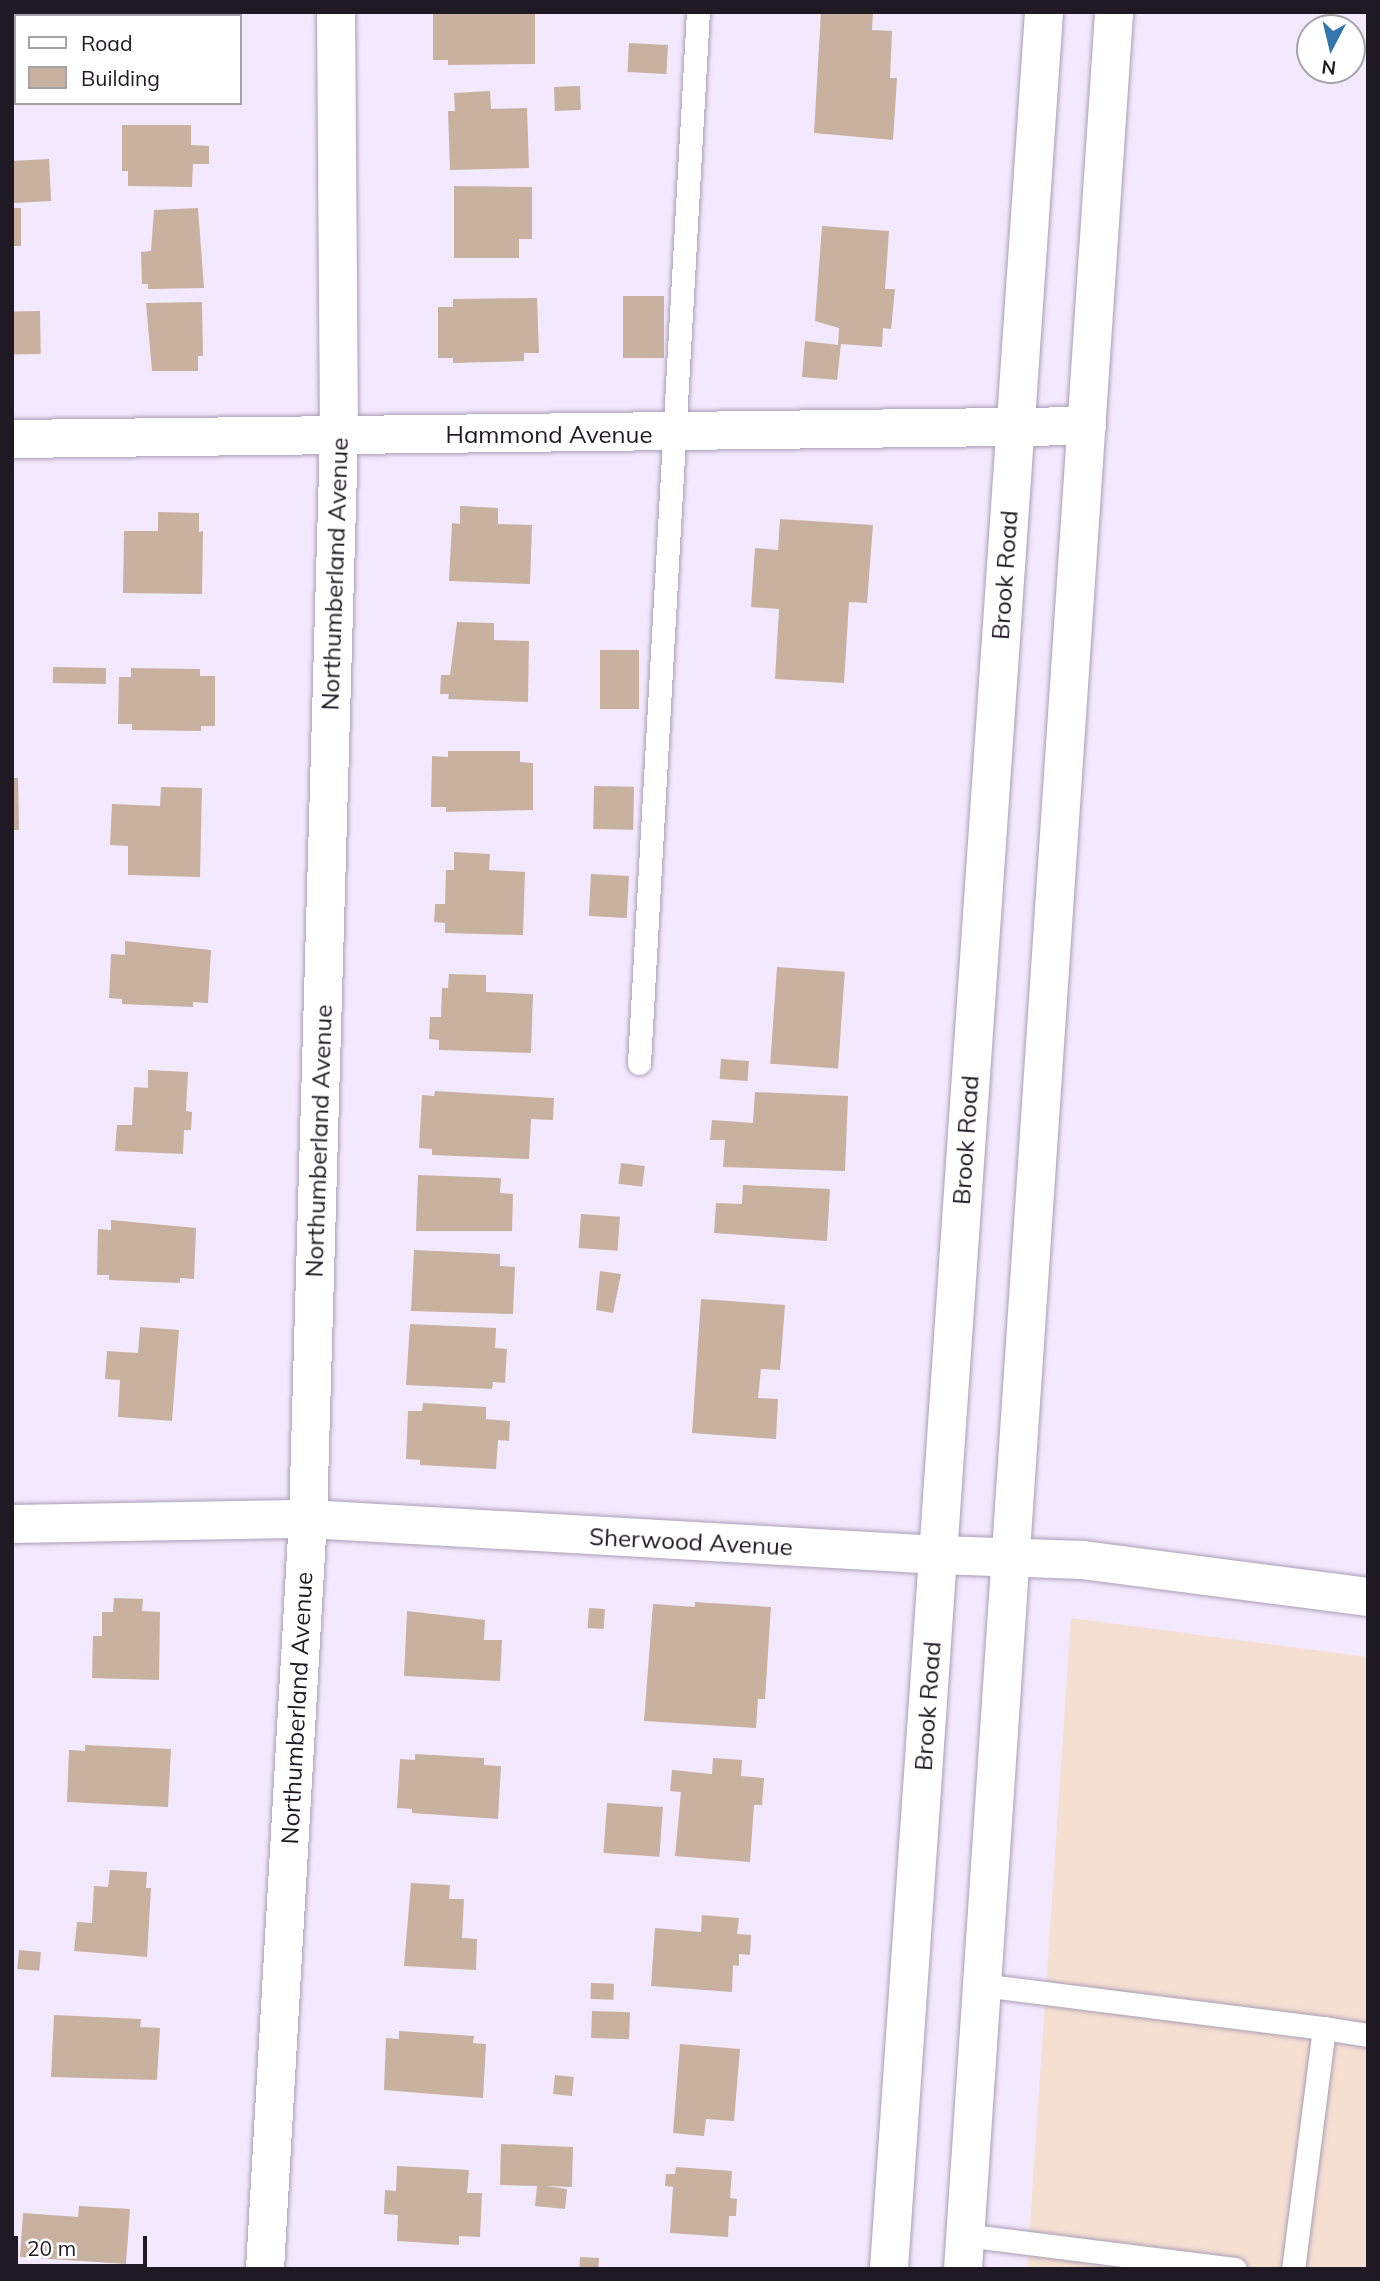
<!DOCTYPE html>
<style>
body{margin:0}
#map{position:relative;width:1380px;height:2281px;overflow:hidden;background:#f3e9fe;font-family:Mulish,sans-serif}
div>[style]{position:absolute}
.medical>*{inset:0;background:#f5dfd1}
.building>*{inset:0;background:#c8b19f;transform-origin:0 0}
.roads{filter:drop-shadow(0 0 2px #a99eb6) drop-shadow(0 0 2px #a99eb6)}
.lane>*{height:23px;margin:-11.5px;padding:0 11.5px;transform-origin:11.5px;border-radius:11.5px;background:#fff}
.street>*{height:38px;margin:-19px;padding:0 19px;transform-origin:19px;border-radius:19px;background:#fff}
.secondary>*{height:38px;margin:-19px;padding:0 19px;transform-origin:19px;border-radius:19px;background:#fff}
span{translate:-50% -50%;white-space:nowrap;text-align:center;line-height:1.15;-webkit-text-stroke:6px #fff;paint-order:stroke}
.street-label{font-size:24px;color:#1e1922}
.frame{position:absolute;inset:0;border:14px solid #1e1922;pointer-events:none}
.legend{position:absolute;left:14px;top:14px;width:228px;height:91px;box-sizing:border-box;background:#fff;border:2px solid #a5a3a7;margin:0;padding:9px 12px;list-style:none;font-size:21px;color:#1e1922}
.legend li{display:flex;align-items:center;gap:14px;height:35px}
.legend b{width:35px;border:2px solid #a5a3a7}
.north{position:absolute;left:1296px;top:14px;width:70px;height:70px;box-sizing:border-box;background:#fff;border:2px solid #a5a3a7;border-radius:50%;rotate:187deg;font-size:19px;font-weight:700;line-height:28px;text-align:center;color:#1e1922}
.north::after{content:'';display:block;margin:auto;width:24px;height:32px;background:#3376ac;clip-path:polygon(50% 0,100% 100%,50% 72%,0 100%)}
.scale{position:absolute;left:14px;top:2236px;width:133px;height:32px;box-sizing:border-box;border:4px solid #1e1922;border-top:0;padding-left:9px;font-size:21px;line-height:24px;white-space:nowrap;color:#1e1922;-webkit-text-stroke:5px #fff;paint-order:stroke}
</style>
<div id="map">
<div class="medical">
<div style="clip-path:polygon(1071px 1618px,1368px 1657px,1368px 2269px,1027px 2269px)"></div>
</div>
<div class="building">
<div style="clip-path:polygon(433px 12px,535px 12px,535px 64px,448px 65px,448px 60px,433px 60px)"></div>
<div style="clip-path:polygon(821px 12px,873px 12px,872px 30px,892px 31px,890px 78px,897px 78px,893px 140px,814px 133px)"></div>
<div style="left:629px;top:43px;width:39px;height:29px;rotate:3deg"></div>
<div style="clip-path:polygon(12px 46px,16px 46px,12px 87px)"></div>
<div style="left:580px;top:86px;width:24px;height:26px;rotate:88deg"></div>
<div style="clip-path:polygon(490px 91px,491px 109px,527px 108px,529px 168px,450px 170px,448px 111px,455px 111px,454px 93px)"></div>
<div style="clip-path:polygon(122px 125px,191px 125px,191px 145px,209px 146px,209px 164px,193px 164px,192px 187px,128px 186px,128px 171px,122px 171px)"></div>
<div style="left:49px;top:159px;width:42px;height:37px;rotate:87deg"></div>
<div style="clip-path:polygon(454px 186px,532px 187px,532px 239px,519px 239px,519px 258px,454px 258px)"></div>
<div style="left:12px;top:208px;width:9px;height:38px"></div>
<div style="clip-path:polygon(198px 208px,204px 288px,148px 289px,148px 284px,142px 284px,141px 252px,151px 251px,154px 210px)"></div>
<div style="clip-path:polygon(822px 226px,889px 231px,885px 289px,895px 289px,891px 329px,883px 328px,882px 347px,841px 344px,837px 380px,802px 377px,805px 341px,838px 345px,839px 328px,815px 321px)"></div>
<div style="left:623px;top:296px;width:41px;height:62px"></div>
<div style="clip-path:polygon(537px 298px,539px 353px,524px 353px,524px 361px,453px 363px,453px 358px,438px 358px,438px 307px,453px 307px,453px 299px)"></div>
<div style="clip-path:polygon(202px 302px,203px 356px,198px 356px,198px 371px,152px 371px,146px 303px)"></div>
<div style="left:40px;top:311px;width:43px;height:28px;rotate:89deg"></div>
<div style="clip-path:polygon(460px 506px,498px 508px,498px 524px,532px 525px,530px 584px,449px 581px,452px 523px,460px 524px)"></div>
<div style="clip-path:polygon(158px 512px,199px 513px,199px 532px,203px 531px,202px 594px,123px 593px,124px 531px,158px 531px)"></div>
<div style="clip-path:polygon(780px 519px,873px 525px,867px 603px,849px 602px,844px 683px,775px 679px,779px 609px,751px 607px,755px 548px,778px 550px)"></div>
<div style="clip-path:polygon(457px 622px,494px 623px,494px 640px,529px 641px,528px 702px,448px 699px,449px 694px,440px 694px,441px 675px,450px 675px)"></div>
<div style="left:600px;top:650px;width:39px;height:59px"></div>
<div style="left:53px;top:667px;width:53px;height:16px;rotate:1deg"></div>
<div style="clip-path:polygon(131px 668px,200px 669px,200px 676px,215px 676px,215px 726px,201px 726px,201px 731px,132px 730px,132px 724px,118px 724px,119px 677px,131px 677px)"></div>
<div style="clip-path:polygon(448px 751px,520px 751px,520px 762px,533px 763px,533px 810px,446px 812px,446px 807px,431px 807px,432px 756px,448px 757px)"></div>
<div style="clip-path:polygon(12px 778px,18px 778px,19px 830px,12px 830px)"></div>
<div style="left:594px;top:786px;width:40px;height:43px;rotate:1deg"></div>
<div style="clip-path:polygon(161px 787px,202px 788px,200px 877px,128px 875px,128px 846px,110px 845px,112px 804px,160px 806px)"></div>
<div style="clip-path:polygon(454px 852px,490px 854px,489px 870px,525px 872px,523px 935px,445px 933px,445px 923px,434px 922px,435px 904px,445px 904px,446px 870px,454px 870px)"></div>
<div style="left:591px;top:874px;width:38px;height:42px;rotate:3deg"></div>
<div style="clip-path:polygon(125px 941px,211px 950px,208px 1003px,193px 1002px,193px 1007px,122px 1004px,122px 999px,109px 998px,111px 954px,125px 955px)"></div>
<div style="left:777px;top:967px;width:68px;height:97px;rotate:4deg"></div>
<div style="clip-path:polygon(449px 974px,486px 975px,486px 992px,533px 994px,531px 1053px,439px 1050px,439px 1040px,429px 1039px,430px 1017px,441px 1017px,442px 988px,448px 988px)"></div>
<div style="left:721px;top:1059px;width:28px;height:20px;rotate:4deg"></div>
<div style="clip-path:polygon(148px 1070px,188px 1072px,186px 1111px,192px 1112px,191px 1130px,184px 1130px,183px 1154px,115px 1151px,117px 1125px,132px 1125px,134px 1087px,148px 1088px)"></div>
<div style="clip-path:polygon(435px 1091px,554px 1098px,553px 1120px,531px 1119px,529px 1159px,432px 1155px,432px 1149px,419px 1148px,422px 1095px,434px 1096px)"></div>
<div style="clip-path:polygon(755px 1092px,848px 1096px,845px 1171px,723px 1167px,725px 1140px,710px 1140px,712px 1120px,753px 1123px)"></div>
<div style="left:621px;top:1163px;width:24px;height:21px;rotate:7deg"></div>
<div style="clip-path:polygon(418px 1175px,501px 1178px,500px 1193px,513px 1194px,512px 1231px,416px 1231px)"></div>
<div style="clip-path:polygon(743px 1185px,830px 1189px,827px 1241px,714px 1233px,716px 1203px,742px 1204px)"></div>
<div style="left:581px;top:1214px;width:39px;height:34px;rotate:4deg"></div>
<div style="clip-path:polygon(111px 1220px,196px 1228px,194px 1279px,180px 1278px,180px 1283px,109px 1280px,109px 1275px,97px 1275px,98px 1229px,111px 1230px)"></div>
<div style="clip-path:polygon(414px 1250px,500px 1254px,500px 1266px,515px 1267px,513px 1314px,411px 1311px)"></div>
<div style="clip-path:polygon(600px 1271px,621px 1274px,613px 1313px,596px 1310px)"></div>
<div style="clip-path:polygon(701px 1299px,785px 1305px,780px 1370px,761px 1369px,758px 1398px,778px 1399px,776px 1439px,692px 1433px)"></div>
<div style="clip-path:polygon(410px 1324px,496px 1328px,495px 1348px,507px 1349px,505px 1383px,493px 1382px,492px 1389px,406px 1385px)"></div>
<div style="clip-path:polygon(140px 1327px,179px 1330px,172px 1421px,118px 1417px,120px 1380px,105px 1379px,107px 1351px,138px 1353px)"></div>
<div style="clip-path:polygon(423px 1403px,486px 1407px,486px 1419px,510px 1421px,509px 1441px,498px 1440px,496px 1469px,420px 1465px,420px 1460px,406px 1459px,408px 1411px,422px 1411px)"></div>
<div style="clip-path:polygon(114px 1598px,143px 1599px,142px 1611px,160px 1612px,159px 1680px,92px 1678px,93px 1636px,102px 1636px,102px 1612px,113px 1612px)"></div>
<div style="clip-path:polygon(695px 1602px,771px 1607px,765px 1699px,758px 1699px,756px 1728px,644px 1721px,653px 1604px,695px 1607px)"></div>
<div style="left:589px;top:1608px;width:16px;height:20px;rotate:4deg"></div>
<div style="clip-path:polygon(407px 1611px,485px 1620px,484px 1640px,502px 1640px,500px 1681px,404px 1676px)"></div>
<div style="clip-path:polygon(85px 1745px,171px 1749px,168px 1807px,67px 1802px,69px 1750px,85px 1751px)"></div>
<div style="clip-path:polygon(415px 1754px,484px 1758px,484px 1765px,501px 1766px,498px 1819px,412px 1813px,412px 1809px,397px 1808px,400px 1759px,415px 1760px)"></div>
<div style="clip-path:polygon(713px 1758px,742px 1760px,741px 1776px,764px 1778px,762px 1805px,754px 1805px,750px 1862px,675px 1856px,681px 1792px,670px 1791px,672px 1770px,712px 1774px)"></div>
<div style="left:607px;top:1803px;width:56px;height:50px;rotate:4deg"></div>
<div style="clip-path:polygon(110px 1870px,147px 1872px,146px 1888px,151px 1888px,147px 1957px,74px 1951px,77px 1922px,92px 1923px,94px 1886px,108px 1887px)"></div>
<div style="clip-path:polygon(411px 1883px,450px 1885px,449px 1899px,464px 1899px,462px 1938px,477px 1939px,476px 1970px,404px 1966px)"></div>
<div style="clip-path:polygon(702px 1915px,739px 1918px,737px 1934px,751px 1935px,750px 1955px,739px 1954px,739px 1966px,733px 1965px,732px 1992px,651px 1986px,655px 1928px,701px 1932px)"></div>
<div style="left:19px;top:1950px;width:22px;height:19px;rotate:5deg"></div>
<div style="left:591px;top:1983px;width:23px;height:16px;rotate:2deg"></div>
<div style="left:592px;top:2011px;width:38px;height:27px;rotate:2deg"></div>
<div style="clip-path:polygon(54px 2015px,141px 2019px,140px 2027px,160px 2028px,157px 2080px,51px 2077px)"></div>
<div style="clip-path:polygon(399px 2031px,474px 2036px,473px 2043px,486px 2044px,483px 2098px,384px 2090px,386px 2038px,399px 2039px)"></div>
<div style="clip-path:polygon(680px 2044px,740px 2049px,734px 2121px,706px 2119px,704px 2136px,673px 2133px)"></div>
<div style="left:555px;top:2075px;width:19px;height:19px;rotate:6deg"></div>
<div style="clip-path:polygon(501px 2144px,573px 2147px,572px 2187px,546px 2186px,567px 2189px,565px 2209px,535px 2206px,537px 2186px,500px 2185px)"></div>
<div style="clip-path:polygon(397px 2166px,469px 2170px,467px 2193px,482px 2193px,480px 2237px,459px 2236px,459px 2245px,397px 2241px,398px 2215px,384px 2214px,385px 2190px,396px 2191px)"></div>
<div style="clip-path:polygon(676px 2167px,732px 2171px,730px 2198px,737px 2199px,736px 2216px,729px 2216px,728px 2237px,670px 2233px,673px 2187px,665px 2186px,666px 2174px,675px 2174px)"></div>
<div style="clip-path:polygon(79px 2206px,130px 2209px,126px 2264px,20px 2257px,23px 2213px,78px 2217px)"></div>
<div style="left:580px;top:2257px;width:19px;height:12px;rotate:3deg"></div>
</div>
<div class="roads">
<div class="lane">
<div style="left:639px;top:1063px;width:1053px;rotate:-86.79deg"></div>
<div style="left:982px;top:1985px;width:345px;rotate:7.2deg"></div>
<div style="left:1324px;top:2028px;width:243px;rotate:97.3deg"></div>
<div style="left:1324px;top:2028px;width:45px;rotate:9deg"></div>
<div style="left:965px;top:2235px;width:272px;rotate:7.2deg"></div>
</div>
<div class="street">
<div style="left:12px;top:439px;width:1075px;rotate:-0.69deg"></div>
<div style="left:12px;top:1524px;width:296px;rotate:-1deg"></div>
<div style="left:308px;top:1519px;width:632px;rotate:3.27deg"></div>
<div style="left:265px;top:2269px;width:751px;rotate:-86.72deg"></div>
<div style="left:308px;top:1519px;width:1083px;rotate:-88.36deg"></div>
<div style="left:339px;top:436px;width:424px;rotate:-90.4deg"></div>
</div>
<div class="secondary">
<div style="left:939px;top:1555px;width:144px;rotate:2deg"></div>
<div style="left:1083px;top:1560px;width:287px;rotate:7.4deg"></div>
<div style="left:889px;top:2269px;width:2262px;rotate:-86.07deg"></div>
<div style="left:963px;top:2269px;width:2262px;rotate:-86.17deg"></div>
</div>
</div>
<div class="street-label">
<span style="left:549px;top:435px">Hammond Avenue</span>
<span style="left:335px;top:574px;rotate:-88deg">Northumberland Avenue</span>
<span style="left:1005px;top:575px;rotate:-86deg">Brook Road</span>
<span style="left:966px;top:1140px;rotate:-86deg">Brook Road</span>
<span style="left:319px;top:1141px;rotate:-88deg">Northumberland Avenue</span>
<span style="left:691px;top:1542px;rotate:3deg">Sherwood Avenue</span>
<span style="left:928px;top:1706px;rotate:-86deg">Brook Road</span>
<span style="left:297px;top:1708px;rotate:-87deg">Northumberland Avenue</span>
</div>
<div class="frame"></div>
<ul class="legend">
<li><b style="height:9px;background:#fff"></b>Road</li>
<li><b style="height:19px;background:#c8b19f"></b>Building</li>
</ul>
<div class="north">N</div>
<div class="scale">20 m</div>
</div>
